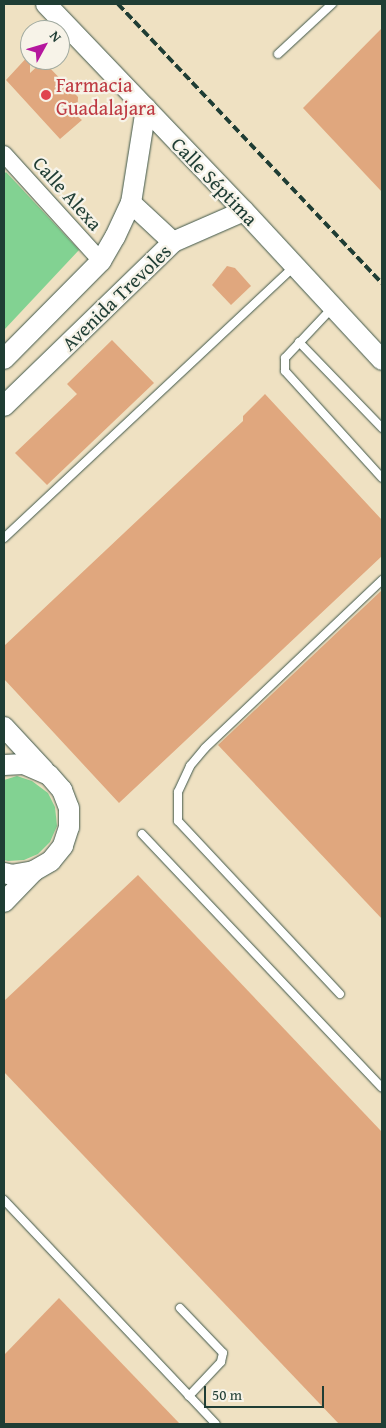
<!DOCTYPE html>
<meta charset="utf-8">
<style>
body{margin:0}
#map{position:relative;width:386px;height:1428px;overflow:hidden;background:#efe1c2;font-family:"Gentium Book Plus",serif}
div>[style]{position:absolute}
.green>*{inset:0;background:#82d292}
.building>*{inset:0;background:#e0a77e}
.roads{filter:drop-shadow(0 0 1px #3e5649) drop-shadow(0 0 1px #3e5649)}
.service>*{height:8px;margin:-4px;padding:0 4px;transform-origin:4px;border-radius:4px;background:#fff}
.minor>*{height:16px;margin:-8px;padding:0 8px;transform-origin:8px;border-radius:8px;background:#fff}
.tertiary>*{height:20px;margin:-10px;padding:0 10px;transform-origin:10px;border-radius:10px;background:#fff}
.rail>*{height:4px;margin-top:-2px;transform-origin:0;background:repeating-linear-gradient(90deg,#1f3d34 0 8px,transparent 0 12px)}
.dots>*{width:14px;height:14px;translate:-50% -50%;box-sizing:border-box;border:2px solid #f7f3e8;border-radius:50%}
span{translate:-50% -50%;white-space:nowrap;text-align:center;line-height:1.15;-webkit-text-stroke:4.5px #f7f3e8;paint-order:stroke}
.health-label{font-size:20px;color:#be3a42}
.left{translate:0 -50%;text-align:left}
.street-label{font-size:20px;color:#1f3d34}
.frame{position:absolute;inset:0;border:5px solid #1f3d34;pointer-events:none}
.north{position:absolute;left:20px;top:20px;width:50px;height:50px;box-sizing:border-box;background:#f7f3e8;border:1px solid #a1aaa0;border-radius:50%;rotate:51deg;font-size:14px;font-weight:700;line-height:20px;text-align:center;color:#1f3d34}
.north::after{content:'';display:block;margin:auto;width:18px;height:22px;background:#b5179e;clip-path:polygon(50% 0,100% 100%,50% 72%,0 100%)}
.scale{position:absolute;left:204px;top:1386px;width:120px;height:22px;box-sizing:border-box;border:2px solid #1f3d34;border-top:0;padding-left:6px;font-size:15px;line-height:18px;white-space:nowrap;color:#1f3d34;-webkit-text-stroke:4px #f7f3e8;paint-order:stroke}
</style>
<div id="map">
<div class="green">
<div style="clip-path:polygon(6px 172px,79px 250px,4px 330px,4px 174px)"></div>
<div style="clip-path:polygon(17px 776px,32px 781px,48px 793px,55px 807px,57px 826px,50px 842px,38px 854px,24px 860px,8px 861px,4px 860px,4px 780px)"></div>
</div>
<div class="building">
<div style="clip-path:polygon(382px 28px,382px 192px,303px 108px)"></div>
<div style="clip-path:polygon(30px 54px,30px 73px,43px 61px,78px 97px,77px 116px,82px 120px,60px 139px,6px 80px)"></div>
<div style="clip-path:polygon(227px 266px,235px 268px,251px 286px,231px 305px,212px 285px)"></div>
<div style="clip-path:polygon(112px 340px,154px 383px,47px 485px,15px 453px,77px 394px,67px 384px)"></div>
<div style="clip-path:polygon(265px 394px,382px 520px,382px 556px,119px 803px,4px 679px,4px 646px,243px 421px,243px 416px)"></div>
<div style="clip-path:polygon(382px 590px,382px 919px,218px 745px)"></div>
<div style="clip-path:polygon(138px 875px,382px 1132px,382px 1424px,339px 1424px,4px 1072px,4px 1001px)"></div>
<div style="clip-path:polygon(59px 1298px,180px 1424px,4px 1424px,4px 1355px)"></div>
</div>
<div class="roads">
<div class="service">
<div style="left:278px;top:54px;width:74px;rotate:-42.8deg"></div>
<div style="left:333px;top:307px;width:70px;rotate:133.3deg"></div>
<div style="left:285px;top:358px;width:13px;rotate:90deg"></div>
<div style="left:285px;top:371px;width:144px;rotate:47.8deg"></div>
<div style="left:299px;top:342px;width:120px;rotate:46deg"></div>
<div style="left:4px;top:538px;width:397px;rotate:-43.1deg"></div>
<div style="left:142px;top:834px;width:349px;rotate:46.6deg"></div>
<div style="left:340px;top:994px;width:237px;rotate:-133.1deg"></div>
<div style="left:178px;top:821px;width:29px;rotate:-90deg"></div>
<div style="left:178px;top:792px;width:29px;rotate:-65deg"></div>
<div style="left:190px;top:766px;width:23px;rotate:-50deg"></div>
<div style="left:205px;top:748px;width:244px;rotate:-43.5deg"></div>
<div style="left:4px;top:1200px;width:308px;rotate:46.6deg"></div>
<div style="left:180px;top:1308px;width:62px;rotate:46.3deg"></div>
<div style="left:223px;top:1353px;width:9px;rotate:103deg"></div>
<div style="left:221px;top:1362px;width:47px;rotate:133.3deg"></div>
</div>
<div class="minor">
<div style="left:4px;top:154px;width:144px;rotate:47.8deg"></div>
</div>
<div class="tertiary">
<div style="left:46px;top:4px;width:286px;rotate:46.3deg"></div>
<div style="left:244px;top:211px;width:203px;rotate:47.2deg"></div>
<div style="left:131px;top:203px;width:57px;rotate:42.9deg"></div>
<div style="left:4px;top:359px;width:138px;rotate:-45.3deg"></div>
<div style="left:101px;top:261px;width:28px;rotate:-60deg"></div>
<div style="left:115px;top:237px;width:38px;rotate:-65deg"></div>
<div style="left:131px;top:203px;width:96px;rotate:-81deg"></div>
<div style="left:4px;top:406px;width:235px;rotate:-44.1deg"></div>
<div style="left:173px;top:242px;width:77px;rotate:-23.6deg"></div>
<div style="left:4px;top:727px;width:59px;rotate:47.1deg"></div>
<div style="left:4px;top:765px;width:20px;rotate:-3deg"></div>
<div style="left:24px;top:764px;width:27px;rotate:24deg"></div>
<div style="left:49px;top:775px;width:20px;rotate:49deg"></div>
<div style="left:62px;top:790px;width:19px;rotate:69deg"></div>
<div style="left:69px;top:808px;width:19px;rotate:90deg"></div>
<div style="left:69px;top:827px;width:20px;rotate:108deg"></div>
<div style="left:63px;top:846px;width:19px;rotate:129deg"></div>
<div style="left:51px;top:861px;width:20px;rotate:150deg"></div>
<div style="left:34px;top:871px;width:22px;rotate:170deg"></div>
<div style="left:12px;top:875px;width:8px;rotate:-166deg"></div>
<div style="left:4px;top:902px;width:43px;rotate:-45.9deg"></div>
</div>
</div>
<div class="rail">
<div style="left:118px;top:4px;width:384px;rotate:46.6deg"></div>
</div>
<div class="dots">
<div style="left:46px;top:95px;background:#e0444e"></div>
</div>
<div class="health-label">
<span class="left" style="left:56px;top:96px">Farmacia<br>Guadalajara</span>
</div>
<div class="street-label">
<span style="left:215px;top:181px;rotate:46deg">Calle Séptima</span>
<span style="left:68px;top:193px;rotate:48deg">Calle Alexa</span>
<span style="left:116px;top:297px;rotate:-44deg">Avenida Trevoles</span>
</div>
<div class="frame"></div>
<div class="north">N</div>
<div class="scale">50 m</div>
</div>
